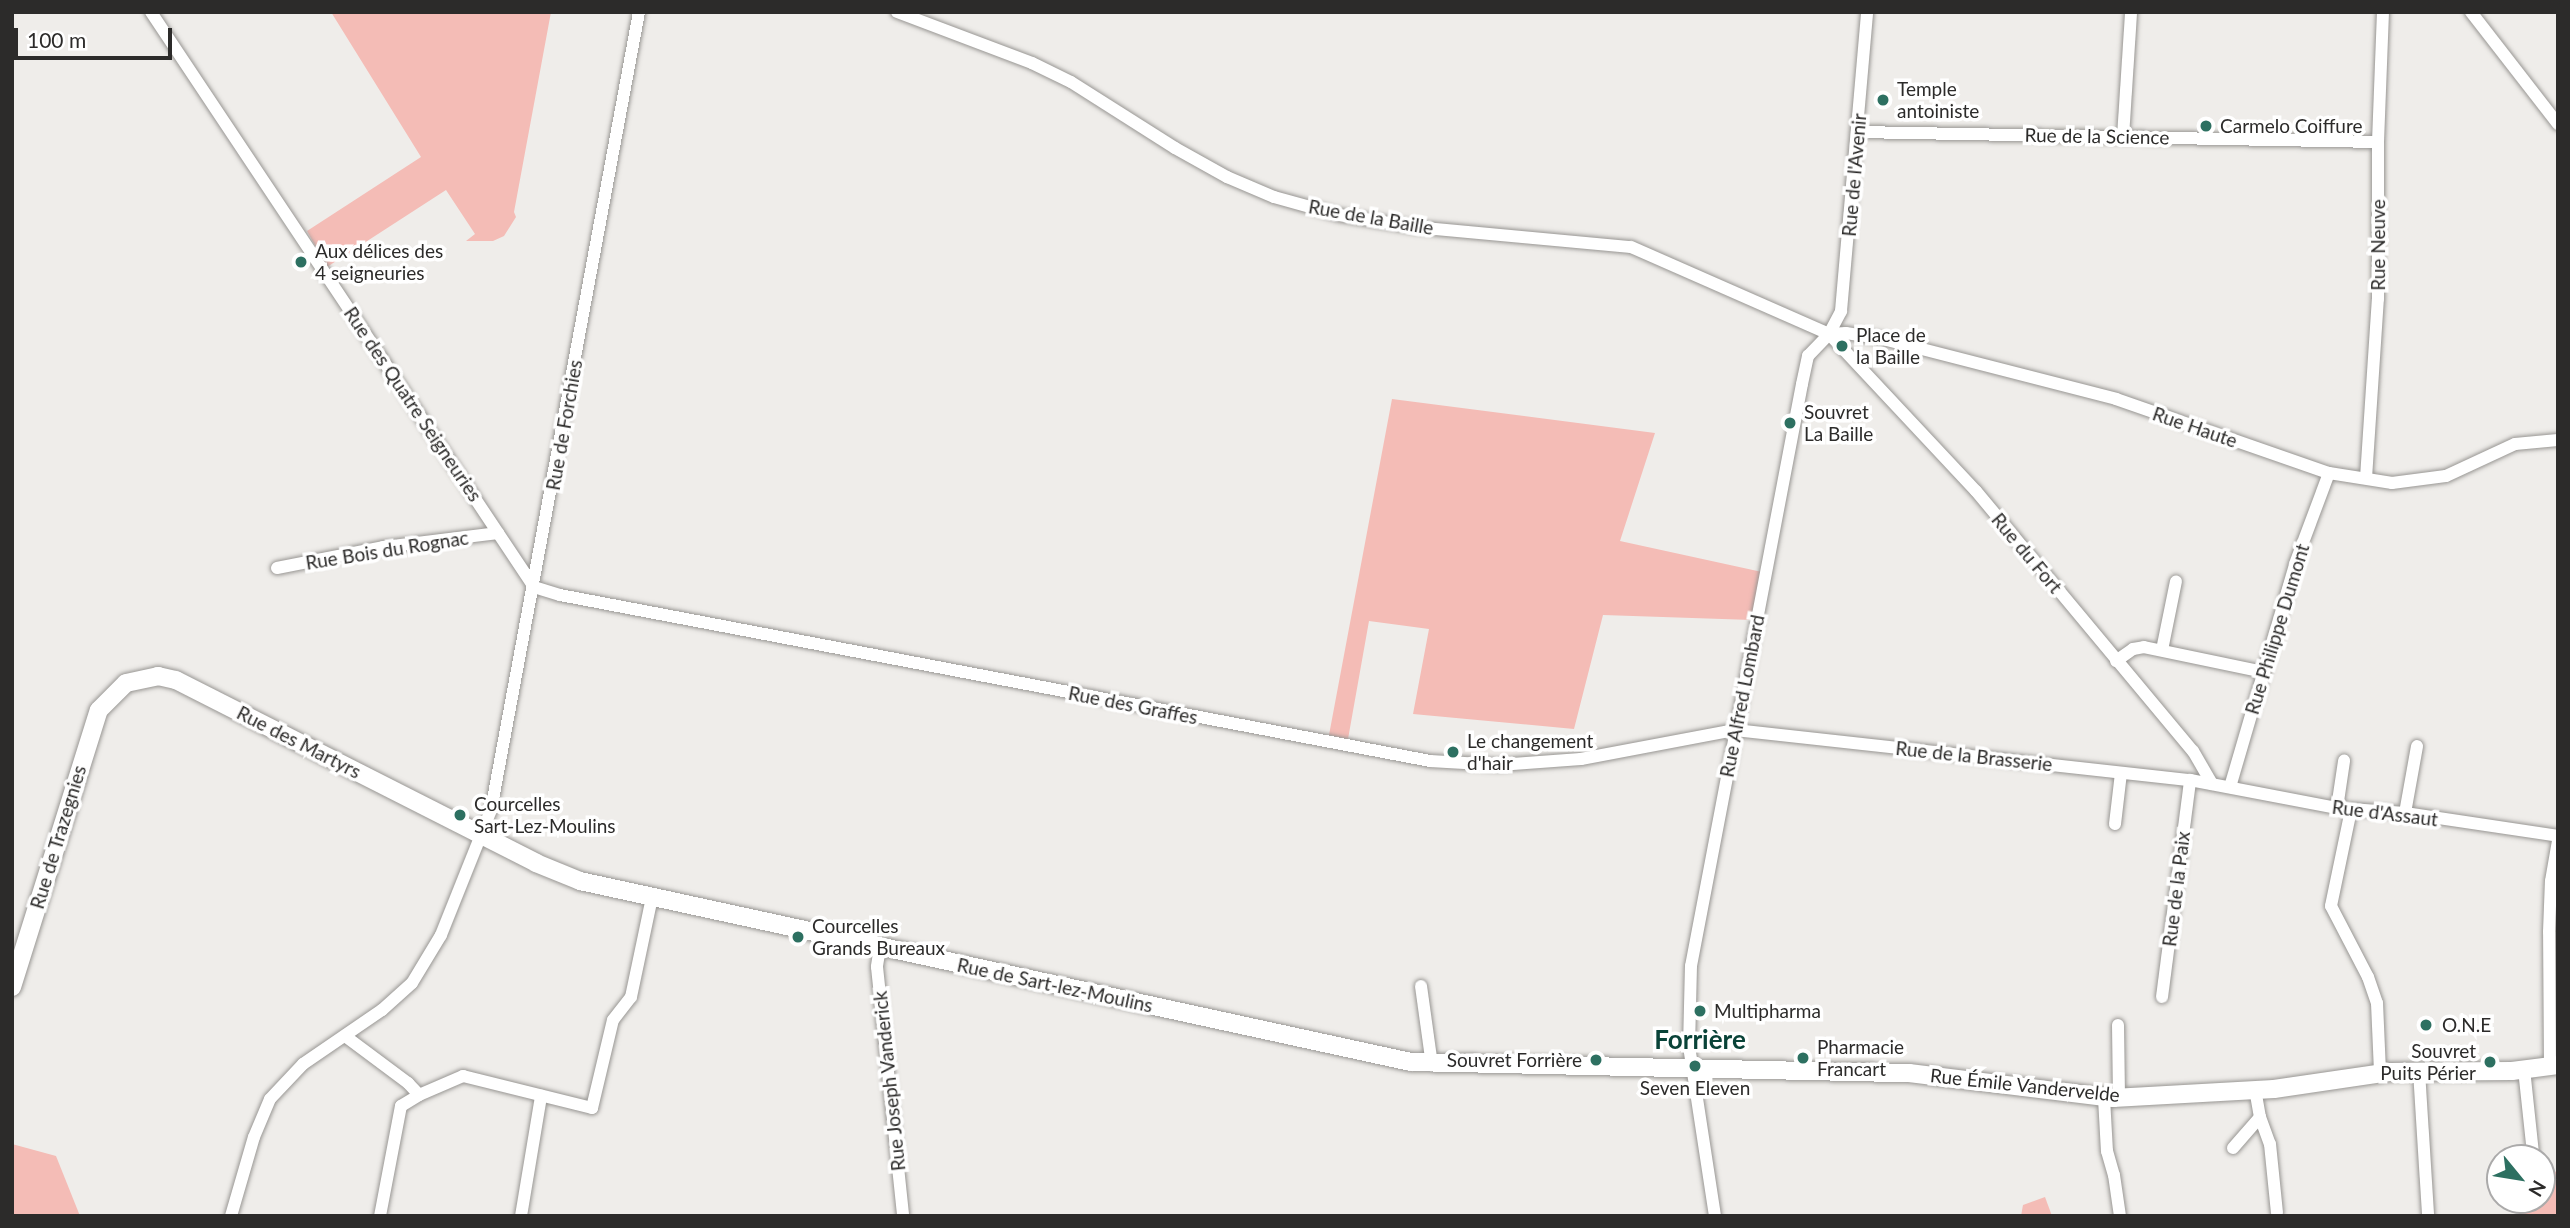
<!DOCTYPE html>
<meta charset="utf-8">
<style>
body{margin:0}
#map{position:relative;width:2570px;height:1228px;overflow:hidden;background:#efedea;font-family:Lato,sans-serif}
div>[style]{position:absolute}
.green>*{inset:0;background:#f4bcb6}
.roads{filter:drop-shadow(0 0 2px #989693) drop-shadow(0 0 2px #989693)}
.street>*{height:12px;margin:-6px;padding:0 6px;transform-origin:6px;border-radius:6px;background:#fff}
.secondary>*{height:18px;margin:-9px;padding:0 9px;transform-origin:9px;border-radius:9px;background:#fff}
.dots>*{width:19px;height:19px;translate:-50% -50%;box-sizing:border-box;border:4px solid #fff;border-radius:50%}
span{translate:-50% -50%;white-space:nowrap;text-align:center;line-height:1.15;-webkit-text-stroke:7px #fff;paint-order:stroke}
.poi-label{font-size:19px;color:#2c2b2a}
.left{translate:0 -50%;text-align:left}
.right{translate:-100% -50%;text-align:right}
.street-label{font-size:19px;color:#2c2b2a}
.district-label{font-size:26px;color:#094338;font-weight:700}
.frame{position:absolute;inset:0;border:14px solid #2c2b2a;pointer-events:none}
.north{position:absolute;left:2486px;top:1144px;width:70px;height:70px;box-sizing:border-box;background:#fff;border:2px solid #abaaaa;border-radius:50%;rotate:120deg;font-size:19px;font-weight:700;line-height:28px;text-align:center;color:#2c2b2a}
.north::after{content:'';display:block;margin:auto;width:24px;height:32px;background:#2d7061;clip-path:polygon(50% 0,100% 100%,50% 72%,0 100%)}
.scale{position:absolute;left:14px;top:28px;width:158px;height:32px;box-sizing:border-box;border:4px solid #2c2b2a;border-top:0;padding-left:9px;font-size:21px;line-height:24px;white-space:nowrap;color:#2c2b2a;-webkit-text-stroke:5px #fff;paint-order:stroke}
</style>
<div id="map">
<div class="green">
<div style="clip-path:polygon(331px 12px,551px 12px,514px 212px,516px 217px,504px 236px,493px 241px,466px 241px,475px 234px,446px 190px,327px 267px,307px 231px,421px 157px)"></div>
<div style="clip-path:polygon(1392px 399px,1655px 433px,1620px 541px,1762px 572px,1752px 620px,1603px 615px,1574px 729px,1413px 714px,1429px 629px,1369px 621px,1348px 739px,1329px 735px)"></div>
<div style="clip-path:polygon(12px 1144px,56px 1156px,80px 1216px,12px 1216px)"></div>
<div style="clip-path:polygon(2558px 1171px,2558px 1216px,2519px 1216px,2517px 1200px,2542px 1200px,2542px 1175px)"></div>
<div style="clip-path:polygon(2045px 1197px,2052px 1216px,2021px 1216px,2023px 1205px)"></div>
</div>
<div class="roads">
<div class="street">
<div style="left:151px;top:12px;width:691px;rotate:56.33deg"></div>
<div style="left:897px;top:12px;width:144px;rotate:20.7deg"></div>
<div style="left:1032px;top:63px;width:43px;rotate:26deg"></div>
<div style="left:1071px;top:82px;width:123px;rotate:32.4deg"></div>
<div style="left:1175px;top:148px;width:60px;rotate:29.1deg"></div>
<div style="left:1227px;top:177px;width:51px;rotate:23.1deg"></div>
<div style="left:1274px;top:197px;width:67px;rotate:15.5deg"></div>
<div style="left:1339px;top:215px;width:76px;rotate:9.1deg"></div>
<div style="left:1414px;top:227px;width:218px;rotate:5.3deg"></div>
<div style="left:1631px;top:247px;width:216px;rotate:23.7deg"></div>
<div style="left:1829px;top:334px;width:215px;rotate:46.9deg"></div>
<div style="left:1976px;top:491px;width:339px;rotate:50.2deg"></div>
<div style="left:2193px;top:751px;width:38px;rotate:60deg"></div>
<div style="left:2471px;top:12px;width:142px;rotate:52.2deg"></div>
<div style="left:1858px;top:132px;width:520px;rotate:1.1deg"></div>
<div style="left:2123px;top:137px;width:125px;rotate:-86.3deg"></div>
<div style="left:1829px;top:334px;width:17px;rotate:-3deg"></div>
<div style="left:1846px;top:333px;width:33px;rotate:9deg"></div>
<div style="left:1879px;top:338px;width:245px;rotate:14.4deg"></div>
<div style="left:2116px;top:399px;width:225px;rotate:19.2deg"></div>
<div style="left:2329px;top:473px;width:64px;rotate:9deg"></div>
<div style="left:2392px;top:483px;width:54px;rotate:-7.4deg"></div>
<div style="left:2446px;top:476px;width:76px;rotate:-24.9deg"></div>
<div style="left:2515px;top:444px;width:43px;rotate:-5.3deg"></div>
<div style="left:2366px;top:478px;width:179px;rotate:-86.2deg"></div>
<div style="left:2378px;top:299px;width:157px;rotate:-90deg"></div>
<div style="left:2378px;top:142px;width:130px;rotate:-87.8deg"></div>
<div style="left:277px;top:568px;width:108px;rotate:-11.2deg"></div>
<div style="left:383px;top:547px;width:116px;rotate:-6.9deg"></div>
<div style="left:534px;top:587px;width:27px;rotate:17deg"></div>
<div style="left:560px;top:595px;width:886px;rotate:10.8deg"></div>
<div style="left:1430px;top:761px;width:69px;rotate:3.3deg"></div>
<div style="left:1499px;top:765px;width:82px;rotate:-4.2deg"></div>
<div style="left:1581px;top:759px;width:157px;rotate:-10.7deg"></div>
<div style="left:1735px;top:730px;width:458px;rotate:6.3deg"></div>
<div style="left:2190px;top:780px;width:150px;rotate:10.8deg"></div>
<div style="left:2337px;top:808px;width:68px;rotate:4.2deg"></div>
<div style="left:2405px;top:813px;width:155px;rotate:8.5deg"></div>
<div style="left:2162px;top:650px;width:70px;rotate:-78.5deg"></div>
<div style="left:2116px;top:661px;width:21px;rotate:-35deg"></div>
<div style="left:2133px;top:649px;width:11px;rotate:-10deg"></div>
<div style="left:2144px;top:647px;width:123px;rotate:11.8deg"></div>
<div style="left:2230px;top:787px;width:232px;rotate:-73.7deg"></div>
<div style="left:2295px;top:564px;width:97px;rotate:-69.5deg"></div>
<div style="left:2337px;top:808px;width:48px;rotate:-81.5deg"></div>
<div style="left:2351px;top:810px;width:98px;rotate:101.8deg"></div>
<div style="left:2331px;top:906px;width:80px;rotate:62.5deg"></div>
<div style="left:2368px;top:977px;width:28px;rotate:71deg"></div>
<div style="left:2377px;top:1003px;width:70px;rotate:87.5deg"></div>
<div style="left:2405px;top:813px;width:68px;rotate:-79.8deg"></div>
<div style="left:2115px;top:824px;width:51px;rotate:-83.3deg"></div>
<div style="left:880px;top:947px;width:20px;rotate:99deg"></div>
<div style="left:877px;top:967px;width:250px;rotate:84deg"></div>
<div style="left:1421px;top:986px;width:80px;rotate:82.1deg"></div>
<div style="left:2162px;top:997px;width:219px;rotate:-82.6deg"></div>
<div style="left:2118px;top:1025px;width:72px;rotate:89.2deg"></div>
<div style="left:345px;top:1036px;width:79px;rotate:36.7deg"></div>
<div style="left:408px;top:1083px;width:16px;rotate:47deg"></div>
<div style="left:2550px;top:1066px;width:134px;rotate:-90.4deg"></div>
<div style="left:2549px;top:932px;width:51px;rotate:-87.8deg"></div>
<div style="left:2551px;top:881px;width:41px;rotate:-80.1deg"></div>
<div style="left:2524px;top:1069px;width:84px;rotate:83.9deg"></div>
<div style="left:2419px;top:1071px;width:145px;rotate:86.4deg"></div>
<div style="left:2255px;top:1089px;width:28px;rotate:80deg"></div>
<div style="left:2260px;top:1117px;width:29px;rotate:70deg"></div>
<div style="left:2270px;top:1144px;width:69px;rotate:84.2deg"></div>
<div style="left:2104px;top:1098px;width:53px;rotate:86.8deg"></div>
<div style="left:2107px;top:1151px;width:25px;rotate:74deg"></div>
<div style="left:2114px;top:1175px;width:41px;rotate:81.7deg"></div>
<div style="left:2233px;top:1148px;width:41px;rotate:-48.9deg"></div>
<div style="left:231px;top:1216px;width:82px;rotate:-73.8deg"></div>
<div style="left:254px;top:1137px;width:41px;rotate:-67.2deg"></div>
<div style="left:270px;top:1099px;width:48px;rotate:-46.7deg"></div>
<div style="left:303px;top:1064px;width:96px;rotate:-34.4deg"></div>
<div style="left:382px;top:1010px;width:40px;rotate:-42deg"></div>
<div style="left:412px;top:983px;width:56px;rotate:-58.9deg"></div>
<div style="left:441px;top:935px;width:135px;rotate:-68.2deg"></div>
<div style="left:491px;top:810px;width:812px;rotate:-79.49deg"></div>
<div style="left:380px;top:1216px;width:112px;rotate:-79.2deg"></div>
<div style="left:401px;top:1106px;width:21px;rotate:-31deg"></div>
<div style="left:419px;top:1095px;width:48px;rotate:-23.4deg"></div>
<div style="left:463px;top:1076px;width:133px;rotate:13.9deg"></div>
<div style="left:592px;top:1108px;width:90px;rotate:-76.6deg"></div>
<div style="left:613px;top:1020px;width:29px;rotate:-52deg"></div>
<div style="left:631px;top:997px;width:102px;rotate:-78.1deg"></div>
<div style="left:521px;top:1216px;width:122px;rotate:-80.5deg"></div>
<div style="left:1715px;top:1216px;width:171px;rotate:-98.7deg"></div>
<div style="left:1689px;top:1047px;width:81px;rotate:-88.6deg"></div>
<div style="left:1691px;top:966px;width:592px;rotate:-79.2deg"></div>
<div style="left:1802px;top:384px;width:29px;rotate:-78deg"></div>
<div style="left:1808px;top:356px;width:30px;rotate:-46deg"></div>
<div style="left:1829px;top:334px;width:26px;rotate:-62deg"></div>
<div style="left:1841px;top:311px;width:300px;rotate:-85deg"></div>
</div>
<div class="secondary">
<div style="left:12px;top:987px;width:290px;rotate:-72.6deg"></div>
<div style="left:99px;top:710px;width:38px;rotate:-45deg"></div>
<div style="left:126px;top:683px;width:33px;rotate:-12deg"></div>
<div style="left:158px;top:676px;width:18px;rotate:13deg"></div>
<div style="left:176px;top:680px;width:404px;rotate:26.9deg"></div>
<div style="left:536px;top:863px;width:48px;rotate:22.2deg"></div>
<div style="left:580px;top:881px;width:850px;rotate:12.29deg"></div>
<div style="left:1411px;top:1062px;width:498px;rotate:1.3deg"></div>
<div style="left:1909px;top:1073px;width:206px;rotate:7deg"></div>
<div style="left:2113px;top:1098px;width:161px;rotate:-3.2deg"></div>
<div style="left:2274px;top:1089px;width:118px;rotate:-8.3deg"></div>
<div style="left:2391px;top:1072px;width:121px;rotate:-0.5deg"></div>
<div style="left:2512px;top:1071px;width:46px;rotate:-7.4deg"></div>
</div>
</div>
<div class="dots">
<div style="left:1883px;top:100px;background:#2d7061"></div>
<div style="left:2206px;top:126px;background:#2d7061"></div>
<div style="left:301px;top:262px;background:#2d7061"></div>
<div style="left:1842px;top:346px;background:#2d7061"></div>
<div style="left:1790px;top:423px;background:#2d7061"></div>
<div style="left:1453px;top:752px;background:#2d7061"></div>
<div style="left:460px;top:815px;background:#2d7061"></div>
<div style="left:798px;top:937px;background:#2d7061"></div>
<div style="left:1700px;top:1011px;background:#2d7061"></div>
<div style="left:2426px;top:1025px;background:#2d7061"></div>
<div style="left:1803px;top:1058px;background:#2d7061"></div>
<div style="left:1596px;top:1060px;background:#2d7061"></div>
<div style="left:2490px;top:1062px;background:#2d7061"></div>
<div style="left:1695px;top:1066px;background:#2d7061"></div>
</div>
<div class="poi-label">
<span class="left" style="left:1897px;top:100px">Temple<br>antoiniste</span>
<span class="left" style="left:2220px;top:126px">Carmelo Coiffure</span>
<span class="left" style="left:315px;top:262px">Aux délices des<br>4 seigneuries</span>
<span class="left" style="left:1856px;top:346px">Place de<br>la Baille</span>
<span class="left" style="left:1804px;top:423px">Souvret<br>La Baille</span>
<span class="left" style="left:1467px;top:752px">Le changement<br>d'hair</span>
<span class="left" style="left:474px;top:815px">Courcelles<br>Sart-Lez-Moulins</span>
<span class="left" style="left:812px;top:937px">Courcelles<br>Grands Bureaux</span>
<span class="left" style="left:1714px;top:1011px">Multipharma</span>
<span class="left" style="left:2442px;top:1025px">O.N.E</span>
<span class="left" style="left:1817px;top:1058px">Pharmacie<br>Francart</span>
<span class="right" style="left:2476px;top:1062px">Souvret<br>Puits Périer</span>
<span class="right" style="left:1582px;top:1060px">Souvret Forrière</span>
<span style="left:1695px;top:1088px">Seven Eleven</span>
</div>
<div class="street-label">
<span style="left:2097px;top:136px;rotate:1deg">Rue de la Science</span>
<span style="left:1854px;top:175px;rotate:-85deg">Rue de l'Avenir</span>
<span style="left:1371px;top:217px;rotate:10deg">Rue de la Baille</span>
<span style="left:2378px;top:245px;rotate:-90deg">Rue Neuve</span>
<span style="left:413px;top:404px;rotate:56deg">Rue des Quatre Seigneuries</span>
<span style="left:564px;top:425px;rotate:-80deg">Rue de Forchies</span>
<span style="left:2195px;top:427px;rotate:19deg">Rue Haute</span>
<span style="left:387px;top:550px;rotate:-9deg">Rue Bois du Rognac</span>
<span style="left:2027px;top:553px;rotate:50deg">Rue du Fort</span>
<span style="left:2277px;top:629px;rotate:-73deg">Rue Philippe Dumont</span>
<span style="left:1742px;top:696px;rotate:-79deg">Rue Alfred Lombard</span>
<span style="left:1133px;top:705px;rotate:11deg">Rue des Graffes</span>
<span style="left:299px;top:742px;rotate:27deg">Rue des Martyrs</span>
<span style="left:1974px;top:756px;rotate:6deg">Rue de la Brasserie</span>
<span style="left:2385px;top:813px;rotate:7deg">Rue d'Assaut</span>
<span style="left:58px;top:837px;rotate:-73deg">Rue de Trazegnies</span>
<span style="left:2176px;top:889px;rotate:-83deg">Rue de la Paix</span>
<span style="left:1055px;top:985px;rotate:12deg">Rue de Sart-lez-Moulins</span>
<span style="left:889px;top:1081px;rotate:-96deg">Rue Joseph Vanderick</span>
<span style="left:2025px;top:1085px;rotate:6deg">Rue Émile Vandervelde</span>
</div>
<div class="district-label">
<span style="left:1700px;top:1040px">Forrière</span>
</div>
<div class="frame"></div>
<div class="north">N</div>
<div class="scale">100 m</div>
</div>
